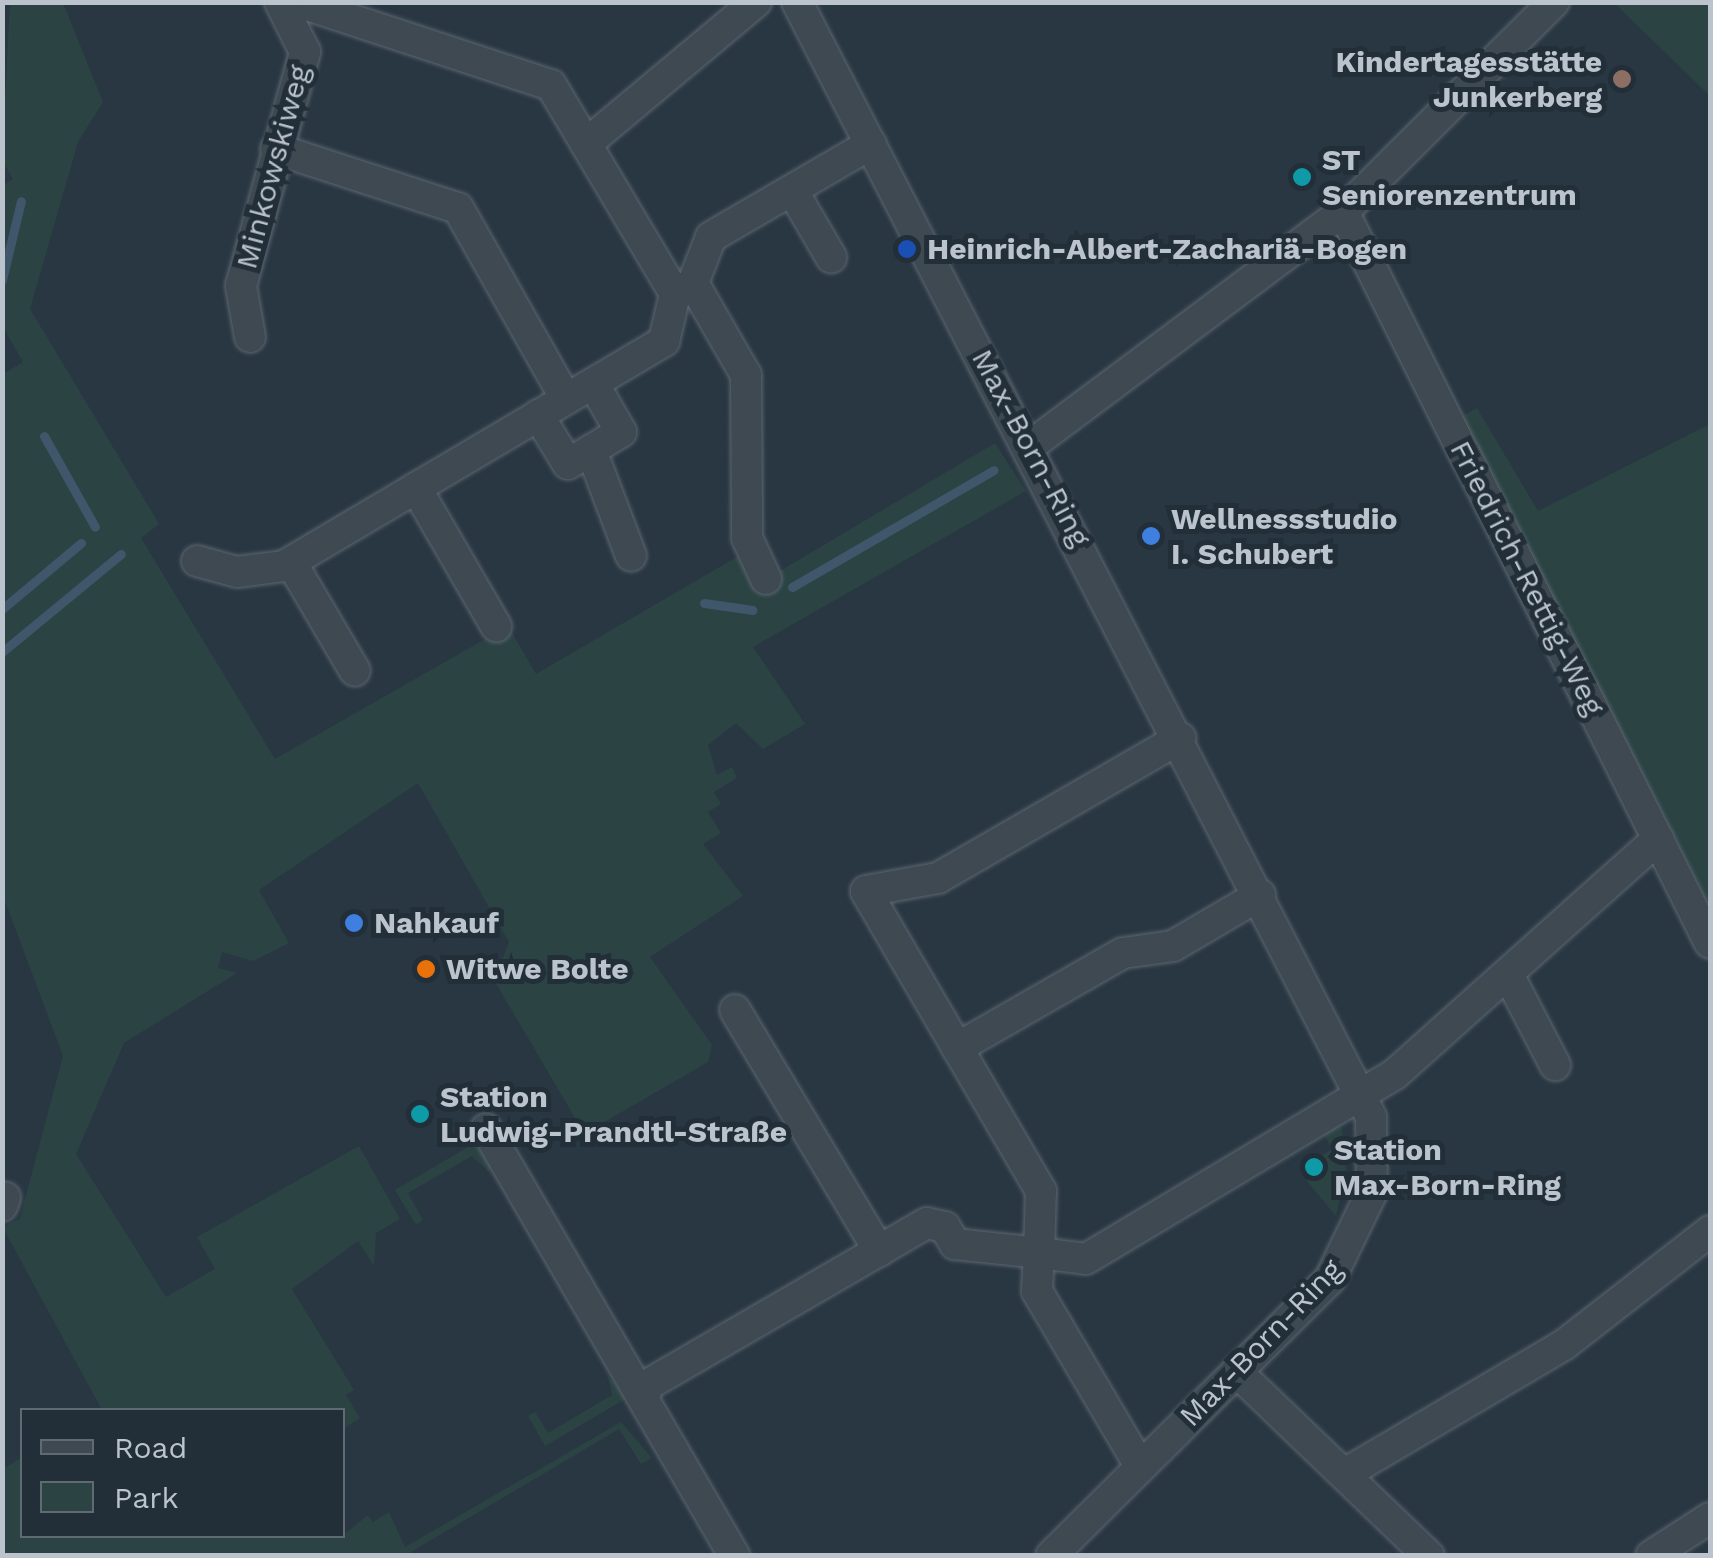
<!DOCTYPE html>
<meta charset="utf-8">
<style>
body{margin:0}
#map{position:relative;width:1713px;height:1558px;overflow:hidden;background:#293743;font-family:"Work Sans",sans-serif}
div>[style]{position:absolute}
.green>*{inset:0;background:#2b4343}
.stream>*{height:9px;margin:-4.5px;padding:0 4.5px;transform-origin:4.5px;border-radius:4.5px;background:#40566a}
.roads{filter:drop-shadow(0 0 2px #5c6670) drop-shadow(0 0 2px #5c6670)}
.minor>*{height:30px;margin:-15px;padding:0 15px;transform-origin:15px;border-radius:15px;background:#3e4952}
.dots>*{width:28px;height:28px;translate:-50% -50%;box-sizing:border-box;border:5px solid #222e38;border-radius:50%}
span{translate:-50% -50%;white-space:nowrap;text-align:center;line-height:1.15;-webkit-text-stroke:10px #222e38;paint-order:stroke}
.poi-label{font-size:30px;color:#bbc3cc;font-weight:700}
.right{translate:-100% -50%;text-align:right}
.left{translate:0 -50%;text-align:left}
.street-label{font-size:30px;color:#bbc3cc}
.frame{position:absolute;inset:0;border:5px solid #bbc3cc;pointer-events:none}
.legend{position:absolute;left:20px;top:1408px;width:325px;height:130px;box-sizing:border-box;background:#222e38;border:2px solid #5f6a73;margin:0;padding:12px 18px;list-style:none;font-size:30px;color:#bbc3cc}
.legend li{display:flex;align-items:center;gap:20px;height:50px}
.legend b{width:50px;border:2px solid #5f6a73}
</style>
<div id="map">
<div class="green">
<div style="clip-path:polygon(10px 3px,63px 3px,103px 102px,78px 142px,30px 309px,159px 524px,141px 538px,275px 759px,508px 626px,536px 674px,742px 554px,760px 583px,995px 443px,1026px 491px,753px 647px,805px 724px,763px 749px,736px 723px,708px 745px,717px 775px,732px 767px,737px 778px,714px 792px,721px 804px,708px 812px,721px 833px,703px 844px,743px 896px,650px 957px,712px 1045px,708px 1062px,596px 1127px,578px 1123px,494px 980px,509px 942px,418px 783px,259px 890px,289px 943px,253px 961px,222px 952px,218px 968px,237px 973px,124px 1043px,76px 1154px,166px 1297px,215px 1269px,197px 1237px,359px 1146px,400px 1219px,376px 1233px,374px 1266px,358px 1241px,292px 1289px,354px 1390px,346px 1395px,360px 1418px,343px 1429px,342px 1410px,102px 1410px,3px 1228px,20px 1218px,63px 1056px,3px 896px,2px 375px,23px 362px,3px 327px,2px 186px,13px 179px,2px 160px)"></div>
<div style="clip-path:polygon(1614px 3px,1710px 3px,1710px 96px)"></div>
<div style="clip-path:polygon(1477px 408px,1538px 511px,1710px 424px,1710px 907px,1461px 417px)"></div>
<div style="clip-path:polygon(1341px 1123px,1346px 1169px,1336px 1216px,1306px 1180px,1328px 1166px,1322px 1155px,1332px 1149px,1321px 1129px)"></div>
<div style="clip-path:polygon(473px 1144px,492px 1163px,489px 1172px,472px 1156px,408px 1193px,423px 1220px,416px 1225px,395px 1190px)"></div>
<div style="clip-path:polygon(608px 1376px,627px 1398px,545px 1446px,528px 1416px,535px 1412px,548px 1433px,612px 1395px)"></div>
<div style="clip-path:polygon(621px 1422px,652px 1458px,641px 1464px,619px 1429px,406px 1555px,3px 1555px,3px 1469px,22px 1457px,22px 1536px,342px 1536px,368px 1515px,373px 1522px,389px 1512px,405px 1547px)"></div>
</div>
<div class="stream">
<div style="left:2px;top:280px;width:81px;rotate:-76.5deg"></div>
<div style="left:44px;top:436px;width:104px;rotate:60.7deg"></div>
<div style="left:792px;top:587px;width:233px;rotate:-30.1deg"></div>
<div style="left:704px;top:603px;width:49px;rotate:8.3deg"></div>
<div style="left:2px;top:609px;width:103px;rotate:-39.9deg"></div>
<div style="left:2px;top:652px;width:154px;rotate:-39.5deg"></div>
</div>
<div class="roads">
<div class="minor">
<div style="left:298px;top:2px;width:266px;rotate:18.2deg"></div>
<div style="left:551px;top:85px;width:243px;rotate:59.3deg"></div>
<div style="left:797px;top:2px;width:1254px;rotate:62.76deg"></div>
<div style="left:1371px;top:1117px;width:75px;rotate:89.2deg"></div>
<div style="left:1372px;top:1192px;width:97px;rotate:115.8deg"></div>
<div style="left:1330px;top:1279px;width:393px;rotate:135.2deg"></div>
<div style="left:586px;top:144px;width:222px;rotate:-39.9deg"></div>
<div style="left:276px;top:149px;width:191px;rotate:18deg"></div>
<div style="left:458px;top:208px;width:219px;rotate:60.5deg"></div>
<div style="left:792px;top:190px;width:78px;rotate:59.8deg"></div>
<div style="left:1343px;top:212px;width:818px;rotate:63.34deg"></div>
<div style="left:693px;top:283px;width:106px;rotate:60.1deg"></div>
<div style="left:746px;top:375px;width:163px;rotate:89.6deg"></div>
<div style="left:747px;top:538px;width:45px;rotate:65.1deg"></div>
<div style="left:250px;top:337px;width:52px;rotate:-100deg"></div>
<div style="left:241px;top:286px;width:243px;rotate:-74.7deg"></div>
<div style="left:305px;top:52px;width:56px;rotate:-116.6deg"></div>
<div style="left:538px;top:415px;width:57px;rotate:58.5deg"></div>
<div style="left:568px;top:464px;width:62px;rotate:-31.1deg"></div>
<div style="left:621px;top:432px;width:56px;rotate:-119.7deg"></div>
<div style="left:1030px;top:446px;width:391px;rotate:-36.8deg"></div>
<div style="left:1343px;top:212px;width:298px;rotate:-44.9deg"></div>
<div style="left:591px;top:450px;width:113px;rotate:69.3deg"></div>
<div style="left:416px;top:488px;width:160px;rotate:59.9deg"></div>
<div style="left:197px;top:561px;width:41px;rotate:15.4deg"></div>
<div style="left:237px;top:572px;width:47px;rotate:-7.3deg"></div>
<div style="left:284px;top:566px;width:442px;rotate:-30.6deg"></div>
<div style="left:664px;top:341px;width:48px;rotate:-76.8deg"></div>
<div style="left:675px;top:294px;width:21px;rotate:-31deg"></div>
<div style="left:693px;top:283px;width:49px;rotate:-68.6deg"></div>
<div style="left:711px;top:237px;width:185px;rotate:-30.2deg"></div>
<div style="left:291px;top:562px;width:126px;rotate:59.6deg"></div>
<div style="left:1511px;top:980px;width:96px;rotate:62.6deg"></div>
<div style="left:735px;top:1010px;width:281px;rotate:59.1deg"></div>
<div style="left:957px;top:1048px;width:191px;rotate:-29.8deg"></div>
<div style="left:1123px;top:953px;width:50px;rotate:-8deg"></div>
<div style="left:1173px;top:946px;width:101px;rotate:-30.4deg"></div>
<div style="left:486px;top:1129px;width:494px;rotate:59.8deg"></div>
<div style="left:2px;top:1206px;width:9px;rotate:-69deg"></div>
<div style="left:1237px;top:1372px;width:266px;rotate:43.8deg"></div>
<div style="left:643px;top:1398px;width:15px;rotate:-67deg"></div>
<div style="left:649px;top:1384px;width:321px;rotate:-30.1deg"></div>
<div style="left:927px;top:1223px;width:18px;rotate:13deg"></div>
<div style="left:945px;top:1227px;width:20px;rotate:60deg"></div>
<div style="left:955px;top:1244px;width:84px;rotate:6.1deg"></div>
<div style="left:1039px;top:1253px;width:62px;rotate:-88.2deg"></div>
<div style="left:1041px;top:1191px;width:347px;rotate:-120.3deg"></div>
<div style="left:866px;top:891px;width:73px;rotate:-10.2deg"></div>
<div style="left:938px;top:878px;width:280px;rotate:-30deg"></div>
<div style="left:1140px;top:1466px;width:203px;rotate:-120.5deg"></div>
<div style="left:1037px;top:1291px;width:38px;rotate:-87deg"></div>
<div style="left:1039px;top:1253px;width:47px;rotate:7.3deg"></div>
<div style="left:1086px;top:1259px;width:360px;rotate:-30.9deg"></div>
<div style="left:1395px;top:1074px;width:353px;rotate:-41.8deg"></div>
<div style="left:1348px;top:1472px;width:252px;rotate:-30.5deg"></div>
<div style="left:1565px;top:1344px;width:184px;rotate:-37.9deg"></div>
<div style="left:1651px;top:1556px;width:70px;rotate:-32.8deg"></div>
</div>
</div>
<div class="dots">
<div style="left:1622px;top:79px;background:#8d6e63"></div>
<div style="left:1302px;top:177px;background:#0f9aa8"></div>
<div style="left:907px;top:249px;background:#1a4fb4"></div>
<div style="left:1151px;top:536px;background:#3f7fe0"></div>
<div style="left:354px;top:923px;background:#3f7fe0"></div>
<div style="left:426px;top:969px;background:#e8710a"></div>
<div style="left:420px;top:1114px;background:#0f9aa8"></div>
<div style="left:1314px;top:1167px;background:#0f9aa8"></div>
</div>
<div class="poi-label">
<span class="right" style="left:1602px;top:79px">Kindertagesstätte<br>Junkerberg</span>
<span class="left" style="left:1322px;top:177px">ST<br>Seniorenzentrum</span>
<span class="left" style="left:927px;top:249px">Heinrich-Albert-Zachariä-Bogen</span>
<span class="left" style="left:1171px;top:536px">Wellnessstudio<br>I. Schubert</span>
<span class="left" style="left:374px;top:923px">Nahkauf</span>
<span class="left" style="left:446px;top:969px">Witwe Bolte</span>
<span class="left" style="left:440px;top:1114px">Station<br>Ludwig-Prandtl-Straße</span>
<span class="left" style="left:1334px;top:1167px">Station<br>Max-Born-Ring</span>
</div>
<div class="street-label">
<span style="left:273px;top:167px;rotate:-75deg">Minkowskiweg</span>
<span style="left:1031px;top:448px;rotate:62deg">Max-Born-Ring</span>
<span style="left:1527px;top:578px;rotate:63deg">Friedrich-Rettig-Weg</span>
<span style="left:1261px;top:1343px;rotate:-46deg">Max-Born-Ring</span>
</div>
<div class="frame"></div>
<ul class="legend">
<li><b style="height:12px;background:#3e4952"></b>Road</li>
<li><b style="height:28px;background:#2b4343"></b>Park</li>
</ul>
</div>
